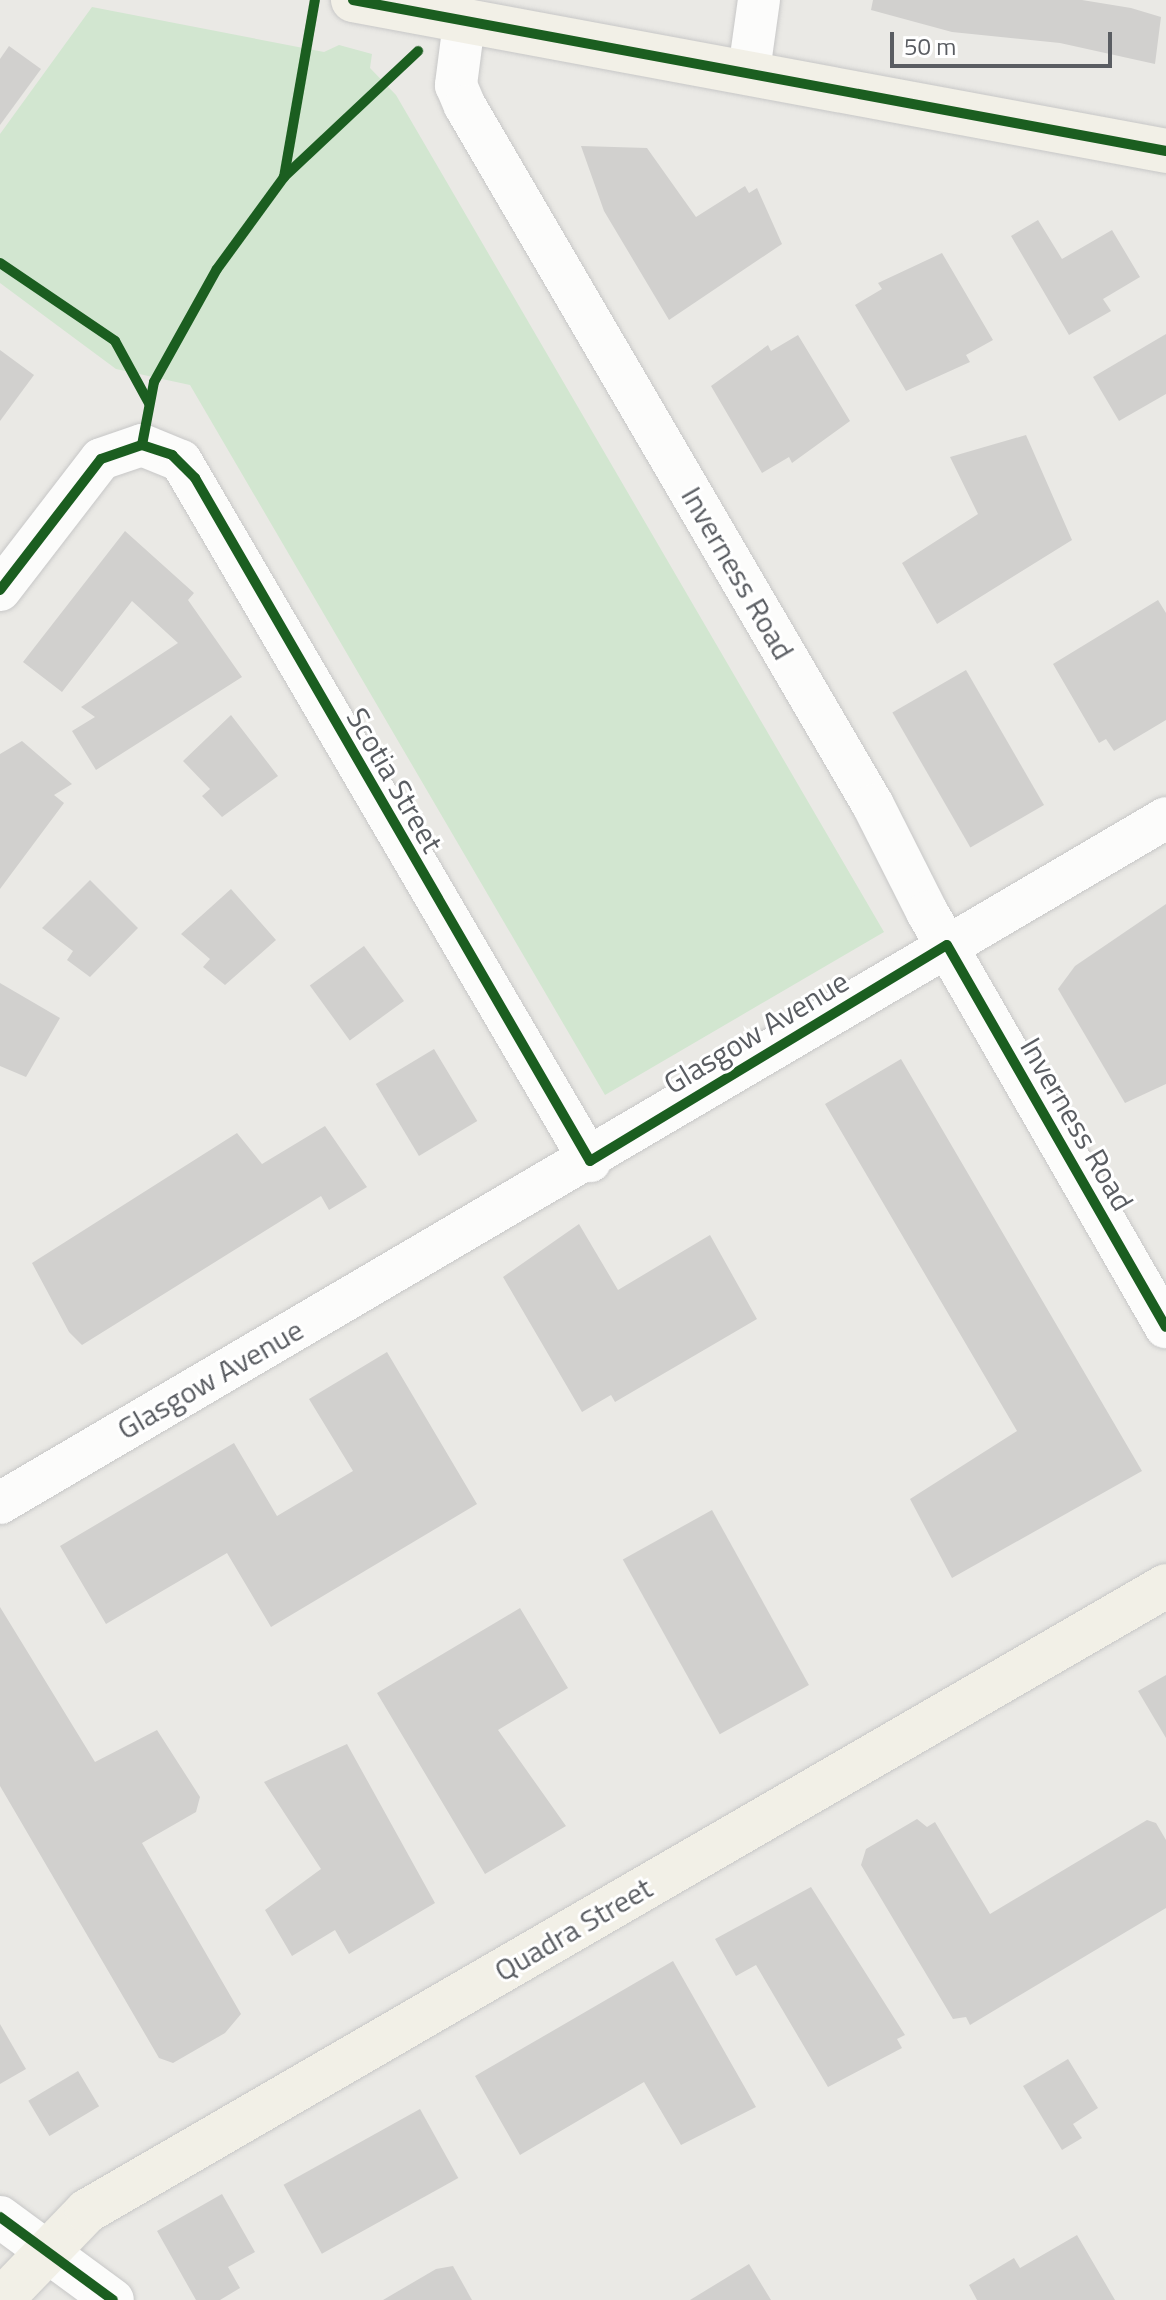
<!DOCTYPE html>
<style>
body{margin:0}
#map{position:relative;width:1166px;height:2300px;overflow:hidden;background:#eae9e5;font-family:"Titillium Web",sans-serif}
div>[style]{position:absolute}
.green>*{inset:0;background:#d2e6d0}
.building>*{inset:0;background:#d1d0ce;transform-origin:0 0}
.roads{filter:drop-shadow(0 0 2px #c7c7c7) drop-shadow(0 0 2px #c7c7c7)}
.minor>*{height:42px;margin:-21px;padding:0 21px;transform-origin:21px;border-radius:21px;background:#fcfcfb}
.major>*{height:44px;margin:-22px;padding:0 22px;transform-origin:22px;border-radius:22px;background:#f2f0e7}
.cycleway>*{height:10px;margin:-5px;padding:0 5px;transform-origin:5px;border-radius:5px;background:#1b5e20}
span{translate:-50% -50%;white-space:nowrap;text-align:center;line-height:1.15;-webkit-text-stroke:6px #fff;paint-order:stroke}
.street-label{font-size:30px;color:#5a5d62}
.scale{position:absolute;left:890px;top:32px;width:222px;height:36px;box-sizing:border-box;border:4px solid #5a5d62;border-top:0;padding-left:10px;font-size:24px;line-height:28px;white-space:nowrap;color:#5a5d62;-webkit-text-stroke:6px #fff;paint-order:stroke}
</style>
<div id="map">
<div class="green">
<div style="clip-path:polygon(92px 7px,324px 52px,339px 45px,372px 54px,370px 68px,396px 95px,884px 932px,605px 1095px,190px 385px,116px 369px,0 283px,0 134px)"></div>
</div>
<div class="building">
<div style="clip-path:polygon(873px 0,1082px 0,1131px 8px,1161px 17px,1155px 64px,1060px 43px,952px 32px,871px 10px)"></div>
<div style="clip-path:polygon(9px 46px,41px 69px,0 125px,0 59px)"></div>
<div style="clip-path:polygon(581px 146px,647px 148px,696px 217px,745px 186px,749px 193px,757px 188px,782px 244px,669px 320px,604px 211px)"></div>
<div style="clip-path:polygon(1038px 220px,1062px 259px,1112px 230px,1140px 277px,1103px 299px,1111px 311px,1069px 335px,1011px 236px)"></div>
<div style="clip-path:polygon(942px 253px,993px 340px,966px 355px,970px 362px,906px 391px,855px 305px,882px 289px,878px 283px)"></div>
<div style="clip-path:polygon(1166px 334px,1166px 394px,1119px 421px,1093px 377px)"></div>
<div style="clip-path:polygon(798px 335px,850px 421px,792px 463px,789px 457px,762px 473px,711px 386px,768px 345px,771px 351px)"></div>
<div style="clip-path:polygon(0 350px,34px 375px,0 421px)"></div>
<div style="clip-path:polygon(1026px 435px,1072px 540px,937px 624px,902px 563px,978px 514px,950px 457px)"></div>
<div style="clip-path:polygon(125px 531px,194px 593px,188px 600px,242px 677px,96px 770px,72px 731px,95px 717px,81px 707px,178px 643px,132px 601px,62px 692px,23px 662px)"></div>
<div style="clip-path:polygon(1158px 600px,1166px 613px,1166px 720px,1114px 751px,1106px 739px,1099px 743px,1053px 664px)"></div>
<div style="left:966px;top:670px;width:156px;height:85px;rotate:60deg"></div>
<div style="clip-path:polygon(231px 715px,278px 776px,222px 817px,202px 796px,210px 789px,183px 761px)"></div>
<div style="clip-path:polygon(22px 741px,72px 784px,54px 795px,64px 803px,0 889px,0 754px)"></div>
<div style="clip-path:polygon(90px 880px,138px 928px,90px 977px,67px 960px,73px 951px,42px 928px)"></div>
<div style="clip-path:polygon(231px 889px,276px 940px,225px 985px,203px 967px,210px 959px,181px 934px)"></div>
<div style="clip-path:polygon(1166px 904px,1166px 1084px,1125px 1103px,1058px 989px,1075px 966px)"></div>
<div style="left:364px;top:946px;width:68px;height:67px;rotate:54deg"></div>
<div style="clip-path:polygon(0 983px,60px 1018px,26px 1077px,0 1066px)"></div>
<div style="left:434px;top:1049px;width:84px;height:68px;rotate:59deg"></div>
<div style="clip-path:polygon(901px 1059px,1142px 1471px,952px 1578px,910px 1499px,1017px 1431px,825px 1104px)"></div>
<div style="clip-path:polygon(325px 1126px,367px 1187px,329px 1210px,321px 1196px,82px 1345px,69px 1332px,32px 1263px,237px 1133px,262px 1164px)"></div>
<div style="clip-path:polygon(579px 1224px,618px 1290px,710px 1235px,757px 1319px,615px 1402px,611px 1395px,582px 1412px,503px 1277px)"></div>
<div style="clip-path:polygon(387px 1352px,477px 1504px,271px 1627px,227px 1553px,106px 1624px,60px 1546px,234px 1443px,277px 1516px,353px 1471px,309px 1399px)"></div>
<div style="left:712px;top:1510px;width:200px;height:102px;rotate:61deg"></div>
<div style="clip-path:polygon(0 1607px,95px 1762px,157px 1730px,200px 1797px,196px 1812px,142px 1843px,241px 2014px,225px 2033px,173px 2063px,159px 2058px,0 1786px)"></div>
<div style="clip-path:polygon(520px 1608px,568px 1688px,498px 1730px,566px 1826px,485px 1874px,377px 1693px)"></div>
<div style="clip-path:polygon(1166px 1675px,1166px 1738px,1138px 1691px)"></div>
<div style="clip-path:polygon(347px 1744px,435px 1903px,349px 1954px,335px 1930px,292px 1956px,265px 1910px,321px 1869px,264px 1782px)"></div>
<div style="clip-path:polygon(917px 1819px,927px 1827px,935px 1822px,990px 1914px,1147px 1820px,1156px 1823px,1166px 1840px,1166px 1908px,970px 2025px,966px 2017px,953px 2019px,861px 1865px,866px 1849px)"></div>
<div style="clip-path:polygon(811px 1887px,905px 2035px,897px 2039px,902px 2048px,828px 2087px,756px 1965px,736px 1976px,715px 1939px)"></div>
<div style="clip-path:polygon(673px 1961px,756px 2107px,681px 2145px,644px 2082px,520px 2155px,475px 2076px)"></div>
<div style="clip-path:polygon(0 2024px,26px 2069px,0 2084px)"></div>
<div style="clip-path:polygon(1068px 2059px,1098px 2108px,1073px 2124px,1082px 2138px,1062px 2150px,1023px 2086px)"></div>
<div style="left:78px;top:2071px;width:41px;height:58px;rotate:59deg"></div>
<div style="left:420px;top:2109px;width:79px;height:156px;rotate:61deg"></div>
<div style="clip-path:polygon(222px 2194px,255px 2252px,228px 2267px,240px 2288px,220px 2300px,196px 2300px,157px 2231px)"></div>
<div style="clip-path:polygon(1077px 2235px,1115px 2300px,977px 2300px,969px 2285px,1014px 2258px,1020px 2268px)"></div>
<div style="clip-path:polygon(749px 2264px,771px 2300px,690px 2300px)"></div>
<div style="clip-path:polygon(453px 2266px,472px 2300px,383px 2300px,436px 2269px)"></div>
</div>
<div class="roads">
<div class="minor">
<div style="left:464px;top:23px;width:63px;rotate:97.4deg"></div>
<div style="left:456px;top:85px;width:23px;rotate:67deg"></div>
<div style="left:465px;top:106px;width:809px;rotate:59.73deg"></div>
<div style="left:873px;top:805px;width:120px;rotate:63.2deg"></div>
<div style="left:927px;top:912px;width:479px;rotate:60.1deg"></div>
<div style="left:749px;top:71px;width:72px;rotate:-82deg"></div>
<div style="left:0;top:590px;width:165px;rotate:-52.4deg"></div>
<div style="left:101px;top:459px;width:43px;rotate:-18.9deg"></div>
<div style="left:142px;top:445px;width:42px;rotate:22.3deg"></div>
<div style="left:181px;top:461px;width:811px;rotate:59.7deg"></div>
<div style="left:0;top:1503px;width:1352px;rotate:-30.43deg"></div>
<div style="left:0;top:2217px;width:140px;rotate:36.3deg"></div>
</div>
<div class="major">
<div style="left:353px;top:0;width:827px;rotate:10.52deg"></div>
<div style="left:1px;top:2300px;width:124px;rotate:-46deg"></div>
<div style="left:87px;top:2211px;width:1247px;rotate:-30.08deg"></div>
</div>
</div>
<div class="cycleway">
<div style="left:353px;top:0;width:827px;rotate:10.52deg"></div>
<div style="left:284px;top:177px;width:184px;rotate:-43.2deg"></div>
<div style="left:0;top:263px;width:139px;rotate:34.1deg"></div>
<div style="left:115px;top:341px;width:71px;rotate:61.3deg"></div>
<div style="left:142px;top:445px;width:64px;rotate:-79.2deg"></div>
<div style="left:154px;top:382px;width:129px;rotate:-60.9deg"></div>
<div style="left:217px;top:269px;width:114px;rotate:-53.9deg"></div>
<div style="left:284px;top:177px;width:180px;rotate:-80.1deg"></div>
<div style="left:0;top:590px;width:165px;rotate:-52.4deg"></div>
<div style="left:101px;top:459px;width:43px;rotate:-18.9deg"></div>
<div style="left:142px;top:445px;width:32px;rotate:18deg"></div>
<div style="left:172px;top:455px;width:33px;rotate:45deg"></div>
<div style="left:195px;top:478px;width:789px;rotate:59.96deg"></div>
<div style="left:590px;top:1161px;width:417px;rotate:-31.2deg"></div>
<div style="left:947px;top:945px;width:440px;rotate:60.2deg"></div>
<div style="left:0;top:2217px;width:140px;rotate:36.3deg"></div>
</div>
<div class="street-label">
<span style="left:738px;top:573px;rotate:60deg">Inverness Road</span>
<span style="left:395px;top:780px;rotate:60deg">Scotia Street</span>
<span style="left:756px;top:1032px;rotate:-31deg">Glasgow Avenue</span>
<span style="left:1077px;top:1124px;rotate:60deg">Inverness Road</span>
<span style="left:210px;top:1379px;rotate:-30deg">Glasgow Avenue</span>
<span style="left:573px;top:1929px;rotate:-30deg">Quadra Street</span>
</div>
<div class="scale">50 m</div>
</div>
